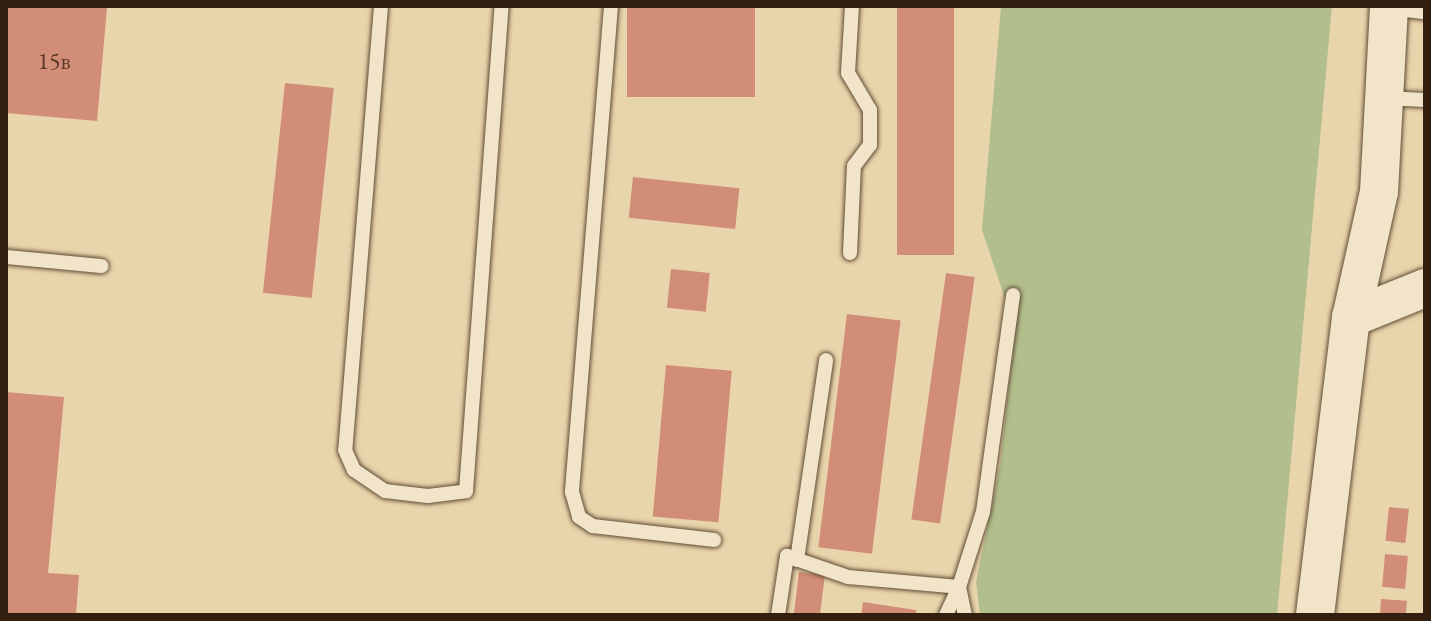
<!DOCTYPE html>
<meta charset="utf-8">
<style>
body{margin:0}
#map{position:relative;width:1431px;height:621px;overflow:hidden;background:#e9d5ab;font-family:"EB Garamond",serif}
div>[style]{position:absolute}
.green>*{inset:0;background:#b2be8c}
.building>*{inset:0;background:#d28d76;transform-origin:0 0}
.roads{filter:drop-shadow(0 0 2px #604c36) drop-shadow(0 0 2px #604c36)}
.lane>*{height:14px;margin:-7px;padding:0 7px;transform-origin:7px;border-radius:7px;background:#f1e4c8}
.secondary>*{height:38px;margin:-19px;padding:0 19px;transform-origin:19px;border-radius:19px;background:#f1e4c8}
span{translate:-50% -50%;white-space:nowrap;text-align:center;line-height:1.15;-webkit-text-stroke:7px #f1e4c8;paint-order:stroke}
.number-label{font-size:24px;color:#5b3a29}
.number-label span{-webkit-text-stroke-width:0}
.frame{position:absolute;inset:0;border:8px solid #331f0f;pointer-events:none}
</style>
<div id="map">
<div class="green">
<div style="clip-path:polygon(1001px 6px,1332px 6px,1277px 615px,980px 615px,976px 582px,1000px 466px,1015px 328px,982px 230px)"></div>
</div>
<div class="building">
<div style="clip-path:polygon(6px 6px,107px 8px,97px 121px,6px 113px)"></div>
<div style="left:627px;top:6px;width:128px;height:91px"></div>
<div style="left:897px;top:6px;width:57px;height:249px"></div>
<div style="left:285px;top:83px;width:49px;height:211px;rotate:6deg"></div>
<div style="left:633px;top:177px;width:107px;height:41px;rotate:6deg"></div>
<div style="left:671px;top:269px;width:39px;height:39px;rotate:6deg"></div>
<div style="left:946px;top:273px;width:29px;height:249px;rotate:8deg"></div>
<div style="left:847px;top:314px;width:54px;height:235px;rotate:7deg"></div>
<div style="left:666px;top:365px;width:66px;height:152px;rotate:5deg"></div>
<div style="clip-path:polygon(6px 392px,64px 397px,48px 573px,79px 575px,76px 615px,6px 615px)"></div>
<div style="left:1389px;top:507px;width:20px;height:34px;rotate:6deg"></div>
<div style="left:1385px;top:554px;width:23px;height:33px;rotate:5deg"></div>
<div style="left:799px;top:572px;width:26px;height:43px;rotate:7deg"></div>
<div style="left:1381px;top:599px;width:26px;height:16px;rotate:4deg"></div>
<div style="clip-path:polygon(863px 602px,916px 610px,916px 615px,861px 615px)"></div>
</div>
<div class="roads">
<div class="lane">
<div style="left:381px;top:6px;width:445px;rotate:94.6deg"></div>
<div style="left:345px;top:450px;width:22px;rotate:66deg"></div>
<div style="left:354px;top:470px;width:37px;rotate:34deg"></div>
<div style="left:385px;top:491px;width:43px;rotate:6.6deg"></div>
<div style="left:428px;top:496px;width:38px;rotate:-7deg"></div>
<div style="left:466px;top:491px;width:486px;rotate:-85.8deg"></div>
<div style="left:611px;top:6px;width:488px;rotate:94.6deg"></div>
<div style="left:572px;top:492px;width:26px;rotate:74deg"></div>
<div style="left:579px;top:517px;width:17px;rotate:33deg"></div>
<div style="left:593px;top:526px;width:122px;rotate:6.6deg"></div>
<div style="left:1390px;top:8px;width:35px;rotate:7deg"></div>
<div style="left:1385px;top:98px;width:40px;rotate:2.9deg"></div>
<div style="left:850px;top:253px;width:87px;rotate:-87.4deg"></div>
<div style="left:854px;top:166px;width:26px;rotate:-53deg"></div>
<div style="left:870px;top:145px;width:35px;rotate:-90deg"></div>
<div style="left:870px;top:110px;width:43px;rotate:-120.7deg"></div>
<div style="left:848px;top:73px;width:67px;rotate:-86.6deg"></div>
<div style="left:6px;top:257px;width:96px;rotate:5.4deg"></div>
<div style="left:797px;top:560px;width:202px;rotate:-81.7deg"></div>
<div style="left:959px;top:587px;width:29px;rotate:78deg"></div>
<div style="left:778px;top:615px;width:60px;rotate:-81.3deg"></div>
<div style="left:787px;top:556px;width:65px;rotate:19deg"></div>
<div style="left:848px;top:577px;width:111px;rotate:5.1deg"></div>
<div style="left:959px;top:587px;width:79px;rotate:-72.3deg"></div>
<div style="left:983px;top:512px;width:219px;rotate:-82.1deg"></div>
<div style="left:946px;top:615px;width:31px;rotate:-65deg"></div>
</div>
<div class="secondary">
<div style="left:1351px;top:318px;width:80px;rotate:-22.1deg"></div>
<div style="left:1315px;top:615px;width:299px;rotate:-83.1deg"></div>
<div style="left:1351px;top:318px;width:129px;rotate:-77.5deg"></div>
<div style="left:1379px;top:192px;width:186px;rotate:-86.9deg"></div>
</div>
</div>
<div class="number-label">
<span style="left:54px;top:61px">15в</span>
</div>
<div class="frame"></div>
</div>
